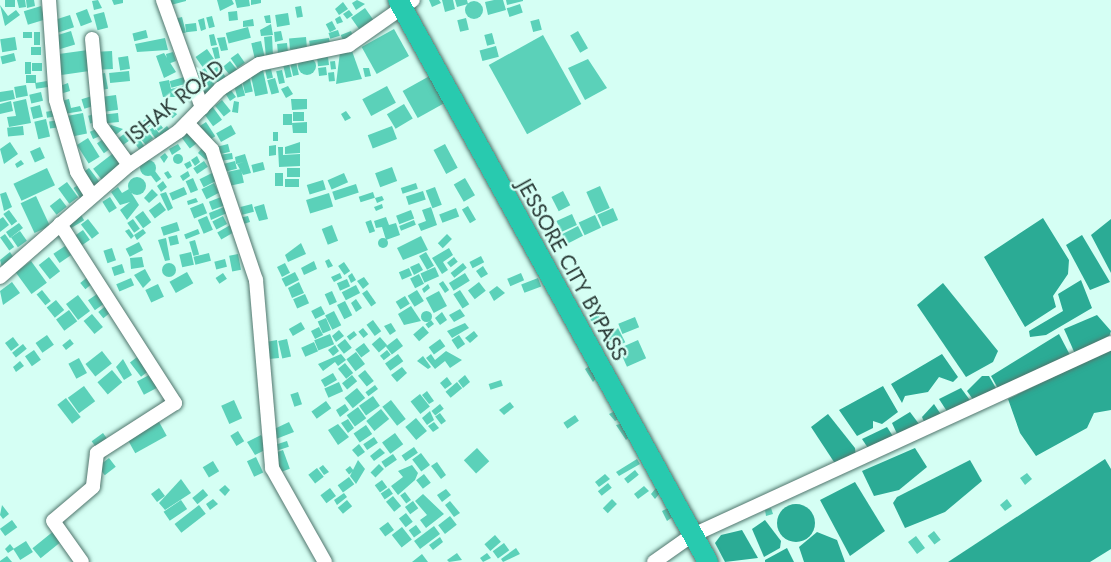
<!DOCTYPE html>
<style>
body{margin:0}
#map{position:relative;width:1111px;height:562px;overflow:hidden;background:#d5fff4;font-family:Jost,sans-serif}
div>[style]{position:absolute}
.water>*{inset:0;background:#2bab95}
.round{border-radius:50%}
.building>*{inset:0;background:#5bd1b9;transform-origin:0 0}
.roads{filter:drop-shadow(0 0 2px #51766d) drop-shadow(0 0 2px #51766d)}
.minor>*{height:14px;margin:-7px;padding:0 7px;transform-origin:7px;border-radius:7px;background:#fff}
.highway>*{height:20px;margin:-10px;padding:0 10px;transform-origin:10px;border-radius:10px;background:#28caaf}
span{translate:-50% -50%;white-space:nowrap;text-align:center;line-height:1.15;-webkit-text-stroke:4.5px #d5fff4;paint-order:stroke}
.street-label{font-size:21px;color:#263632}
</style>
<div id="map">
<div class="water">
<div style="clip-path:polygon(1043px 218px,1069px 260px,1068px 274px,1053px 296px,1056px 307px,1025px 327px,984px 257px)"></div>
<div style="clip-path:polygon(1111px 219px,1111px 273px,1091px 235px)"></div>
<div style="clip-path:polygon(1082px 235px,1110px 282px,1090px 290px,1066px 245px)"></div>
<div style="clip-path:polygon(1081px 280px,1092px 308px,1046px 335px,1030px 337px,1029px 331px,1063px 311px,1058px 294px)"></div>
<div style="clip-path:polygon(943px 283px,998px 351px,993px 362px,966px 377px,917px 305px)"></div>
<div style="clip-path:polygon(1097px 315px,1111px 331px,1109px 337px,1076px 356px,1064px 329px)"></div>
<div style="clip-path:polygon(1059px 334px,1070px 355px,1001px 394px,991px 376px)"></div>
<div style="clip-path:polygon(1111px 349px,1111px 410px,1094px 413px,1087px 428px,1036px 456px,1020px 433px,1008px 399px)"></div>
<div style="clip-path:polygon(942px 354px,958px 377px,953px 382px,939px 377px,928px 392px,905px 396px,902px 403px,891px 384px)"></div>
<div style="clip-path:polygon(982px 376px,989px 376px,997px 390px,974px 401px,967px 391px)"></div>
<div style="clip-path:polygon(883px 386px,898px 412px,882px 424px,873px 421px,873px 428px,857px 436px,839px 410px)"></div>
<div style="clip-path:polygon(961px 388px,972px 403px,950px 416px,939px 399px)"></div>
<div style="clip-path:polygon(934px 404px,944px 419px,926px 426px,922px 417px)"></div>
<div style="clip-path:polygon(910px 412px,922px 428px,899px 438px,892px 423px)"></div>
<div style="clip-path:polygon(828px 414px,855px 448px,856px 457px,836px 465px,811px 427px)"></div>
<div style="clip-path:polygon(887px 427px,896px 441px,868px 448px,862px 439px)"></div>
<div style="clip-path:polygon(915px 448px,927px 467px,899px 490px,874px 496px,862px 471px)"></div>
<div style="clip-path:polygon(1105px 459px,1111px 469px,1111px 549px,1090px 562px,948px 562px)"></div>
<div style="clip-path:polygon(970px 460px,982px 481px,945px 512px,905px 528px,893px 503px,897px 497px)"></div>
<div style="clip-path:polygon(855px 482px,885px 531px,850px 556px,820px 500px)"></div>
<div class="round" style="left:777px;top:504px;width:38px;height:38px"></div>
<div style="clip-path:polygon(765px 520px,781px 541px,780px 548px,764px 557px,752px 529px)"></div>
<div style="clip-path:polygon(742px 530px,758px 558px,725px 562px,715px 543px,721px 535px)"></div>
<div style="clip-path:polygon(817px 532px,837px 540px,845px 562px,804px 562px,799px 547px)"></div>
<div style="clip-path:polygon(787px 548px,794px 562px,765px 562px,765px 560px)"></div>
</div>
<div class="building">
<div style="left:5px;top:0;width:10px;height:7px"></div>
<div style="clip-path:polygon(17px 0,25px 0,26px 7px,19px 8px)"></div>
<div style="clip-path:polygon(26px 0,34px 0,35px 6px,27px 8px)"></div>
<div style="clip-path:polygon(98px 0,102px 8px,94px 10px,92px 1px)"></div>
<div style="clip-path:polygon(112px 0,123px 0,123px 3px,114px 5px)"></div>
<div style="clip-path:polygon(165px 0,186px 0,186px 1px,167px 6px)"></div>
<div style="clip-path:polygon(217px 0,232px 0,234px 4px,220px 11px)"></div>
<div style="clip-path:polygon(235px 0,249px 0,250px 6px,237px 8px)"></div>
<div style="clip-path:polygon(251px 0,261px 0,261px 3px,251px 5px)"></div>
<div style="clip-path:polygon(357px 0,365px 4px,356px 10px,352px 3px)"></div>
<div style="clip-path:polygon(429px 0,439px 0,441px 3px,432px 7px)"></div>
<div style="clip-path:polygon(442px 0,453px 0,455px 9px,445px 12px)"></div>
<div style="clip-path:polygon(455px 0,467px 0,468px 4px,457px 7px)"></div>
<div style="clip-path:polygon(494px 0,503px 0,506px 10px,488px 15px,485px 2px)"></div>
<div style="clip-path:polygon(506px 0,523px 0,523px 1px,507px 5px)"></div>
<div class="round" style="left:465px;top:1px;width:18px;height:18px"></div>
<div style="clip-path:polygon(343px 2px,348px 9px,339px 15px,335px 9px)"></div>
<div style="left:520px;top:4px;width:9px;height:14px;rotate:72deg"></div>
<div style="clip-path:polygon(0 5px,8px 16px,16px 10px,20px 15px,5px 26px)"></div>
<div style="left:41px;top:6px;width:14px;height:18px;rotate:73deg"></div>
<div style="left:301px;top:6px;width:11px;height:6px;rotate:80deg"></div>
<div style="left:365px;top:8px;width:16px;height:17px;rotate:55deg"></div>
<div style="left:87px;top:9px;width:14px;height:12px;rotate:69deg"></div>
<div style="clip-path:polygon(349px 10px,353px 15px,347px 19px,343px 14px)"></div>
<div style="left:237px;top:11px;width:9px;height:9px;rotate:84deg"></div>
<div style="left:104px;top:12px;width:16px;height:11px;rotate:75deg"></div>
<div style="left:288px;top:13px;width:12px;height:13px;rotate:81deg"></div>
<div style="left:70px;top:15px;width:13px;height:18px;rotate:72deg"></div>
<div style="clip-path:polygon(270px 15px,271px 23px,266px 23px,264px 16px)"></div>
<div style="left:212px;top:16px;width:11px;height:6px;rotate:75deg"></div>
<div style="clip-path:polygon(340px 16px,343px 22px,337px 24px,335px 19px)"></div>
<div style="left:182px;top:17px;width:16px;height:6px;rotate:76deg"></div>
<div style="clip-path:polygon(204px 18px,206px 29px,201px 31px,198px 20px)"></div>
<div style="left:466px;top:18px;width:12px;height:9px;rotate:76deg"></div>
<div style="clip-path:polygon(253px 19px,254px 26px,243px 27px,243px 21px)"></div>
<div style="left:539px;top:19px;width:11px;height:9px;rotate:75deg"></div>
<div style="left:332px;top:21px;width:9px;height:7px;rotate:63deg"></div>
<div style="left:196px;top:23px;width:8px;height:11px;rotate:83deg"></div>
<div style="clip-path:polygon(271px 24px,273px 35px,261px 36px,260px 30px)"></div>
<div style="left:248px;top:27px;width:11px;height:23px;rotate:75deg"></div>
<div style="left:394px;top:29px;width:31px;height:37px;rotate:61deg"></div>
<div style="left:146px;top:30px;width:8px;height:14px;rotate:76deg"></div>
<div style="left:338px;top:30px;width:6px;height:10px;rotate:72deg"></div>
<div style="left:71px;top:31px;width:14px;height:18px;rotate:73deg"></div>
<div style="clip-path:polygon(281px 31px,283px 40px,275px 42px,274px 32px)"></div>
<div style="left:351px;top:31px;width:5px;height:11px;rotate:68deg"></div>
<div style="left:578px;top:31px;width:20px;height:9px;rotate:60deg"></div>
<div style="left:23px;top:32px;width:9px;height:6px"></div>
<div style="left:34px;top:32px;width:6px;height:13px"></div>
<div style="left:492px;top:33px;width:11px;height:8px;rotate:75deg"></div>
<div style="clip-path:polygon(214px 34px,217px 45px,211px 46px,209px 35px)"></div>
<div style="left:543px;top:35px;width:79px;height:62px;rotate:61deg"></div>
<div style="clip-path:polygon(272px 36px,273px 56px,266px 57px,264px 37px)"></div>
<div style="left:15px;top:37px;width:13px;height:15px;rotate:81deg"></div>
<div style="clip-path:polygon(225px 37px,228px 50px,221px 51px,217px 38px)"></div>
<div style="left:306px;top:37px;width:11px;height:17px;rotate:85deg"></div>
<div style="clip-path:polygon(165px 38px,168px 50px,137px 52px,135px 44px)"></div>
<div style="left:329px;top:38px;width:7px;height:20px;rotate:82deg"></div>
<div style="left:261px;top:41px;width:18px;height:10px;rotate:77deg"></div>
<div style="left:287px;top:43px;width:10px;height:10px;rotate:84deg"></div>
<div style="left:496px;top:46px;width:11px;height:17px;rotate:75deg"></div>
<div style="left:31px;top:47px;width:10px;height:8px"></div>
<div style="clip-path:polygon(218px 47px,220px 58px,215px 59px,212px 48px)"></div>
<div style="left:207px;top:49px;width:12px;height:14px;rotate:55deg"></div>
<div style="left:88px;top:50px;width:21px;height:35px;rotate:82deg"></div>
<div style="left:112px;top:51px;width:18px;height:14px;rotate:87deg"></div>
<div style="clip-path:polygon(352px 51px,362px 79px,336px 84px,340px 52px)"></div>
<div style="clip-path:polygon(173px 52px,176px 61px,168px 64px,166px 54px)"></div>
<div style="left:14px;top:53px;width:8px;height:14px;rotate:76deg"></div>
<div style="clip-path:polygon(164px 53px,176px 72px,164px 78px,156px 56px)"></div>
<div style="left:238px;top:53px;width:12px;height:9px;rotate:55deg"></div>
<div style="left:128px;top:56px;width:13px;height:10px;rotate:81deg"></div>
<div class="round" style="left:298px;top:57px;width:18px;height:18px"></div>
<div style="left:328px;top:57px;width:8px;height:11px;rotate:83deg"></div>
<div style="clip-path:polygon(588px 59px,607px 88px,585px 100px,568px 68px)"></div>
<div style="left:230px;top:61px;width:13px;height:9px;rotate:51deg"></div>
<div style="left:335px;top:61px;width:8px;height:5px;rotate:83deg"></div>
<div style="left:25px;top:62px;width:6px;height:12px"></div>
<div style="left:296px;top:62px;width:13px;height:6px;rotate:77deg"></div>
<div style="left:32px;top:63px;width:10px;height:8px"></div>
<div style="left:289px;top:64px;width:13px;height:6px;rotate:77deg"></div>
<div style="left:218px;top:66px;width:16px;height:10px;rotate:55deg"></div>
<div style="left:326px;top:67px;width:8px;height:8px;rotate:83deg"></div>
<div style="clip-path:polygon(205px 68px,210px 77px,198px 83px,194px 75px)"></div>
<div style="clip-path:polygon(363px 68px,369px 68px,371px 76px,365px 77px)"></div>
<div style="left:271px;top:69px;width:9px;height:6px;rotate:77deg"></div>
<div style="left:263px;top:70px;width:24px;height:13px;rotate:78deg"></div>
<div style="left:282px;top:70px;width:13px;height:6px;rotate:77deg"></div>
<div style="left:129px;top:71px;width:10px;height:20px;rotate:84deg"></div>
<div style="left:334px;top:72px;width:9px;height:6px;rotate:84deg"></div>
<div style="left:105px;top:73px;width:16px;height:8px;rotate:79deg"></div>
<div style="left:435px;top:73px;width:31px;height:37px;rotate:61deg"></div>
<div style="left:36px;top:75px;width:8px;height:10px;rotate:90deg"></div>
<div style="left:249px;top:75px;width:17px;height:8px;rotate:77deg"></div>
<div style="left:184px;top:77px;width:7px;height:15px;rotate:74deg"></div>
<div style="left:275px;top:78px;width:15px;height:8px;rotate:74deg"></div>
<div style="left:211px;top:79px;width:11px;height:22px;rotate:56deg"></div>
<div style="clip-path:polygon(169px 80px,171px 89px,186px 85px,189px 97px,163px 97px,159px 82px)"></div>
<div style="left:47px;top:81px;width:6px;height:12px;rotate:81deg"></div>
<div style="left:241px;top:81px;width:15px;height:8px;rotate:74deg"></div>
<div style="clip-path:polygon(68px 83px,70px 91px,60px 94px,57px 87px)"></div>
<div style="left:26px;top:85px;width:11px;height:12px;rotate:80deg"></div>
<div style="clip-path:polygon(288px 86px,293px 94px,286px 98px,281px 89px)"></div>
<div style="left:387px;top:86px;width:19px;height:28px;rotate:62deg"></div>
<div style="clip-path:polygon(230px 89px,236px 97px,230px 101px,225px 93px)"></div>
<div style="clip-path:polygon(13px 90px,15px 99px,0 102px,0 92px)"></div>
<div style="left:41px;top:92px;width:9px;height:12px;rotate:77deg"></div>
<div style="left:116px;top:95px;width:15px;height:17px;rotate:82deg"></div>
<div style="left:92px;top:96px;width:10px;height:11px;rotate:73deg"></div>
<div style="clip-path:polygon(26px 99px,31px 123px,9px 127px,7px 117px,16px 116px,13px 102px)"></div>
<div style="clip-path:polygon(69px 99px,71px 108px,80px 106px,82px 111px,64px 114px,61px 101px)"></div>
<div style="clip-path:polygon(291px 99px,307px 99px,307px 109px,292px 110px)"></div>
<div style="left:222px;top:100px;width:14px;height:9px;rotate:51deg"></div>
<div style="clip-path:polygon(11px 101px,13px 111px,0 114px,0 104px)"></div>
<div style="clip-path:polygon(234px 101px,239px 102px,238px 113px,232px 112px)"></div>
<div style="left:167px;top:103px;width:15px;height:6px;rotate:48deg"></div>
<div style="left:404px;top:104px;width:17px;height:20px;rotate:59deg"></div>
<div style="left:40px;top:105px;width:12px;height:10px;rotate:76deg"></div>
<div style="left:212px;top:106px;width:17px;height:11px;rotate:54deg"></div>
<div style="left:57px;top:110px;width:6px;height:11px;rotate:81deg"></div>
<div style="clip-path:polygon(346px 111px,351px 118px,345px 121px,341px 114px)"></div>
<div style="left:293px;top:112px;width:11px;height:9px"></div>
<div style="left:83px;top:113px;width:21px;height:15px;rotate:79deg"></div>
<div style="left:118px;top:113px;width:9px;height:18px;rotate:84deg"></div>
<div style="left:95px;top:114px;width:8px;height:7px;rotate:76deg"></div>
<div style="left:283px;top:114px;width:9px;height:11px"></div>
<div style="clip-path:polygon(147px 118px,152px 124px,147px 128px,143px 121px)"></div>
<div style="left:46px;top:119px;width:18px;height:12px;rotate:77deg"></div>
<div style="left:60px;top:120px;width:7px;height:11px;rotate:82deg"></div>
<div style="clip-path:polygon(158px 121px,163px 128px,158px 131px,154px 124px)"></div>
<div style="left:206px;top:122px;width:17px;height:10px;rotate:57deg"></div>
<div style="clip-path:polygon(307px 122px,307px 133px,293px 133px,292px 123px)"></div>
<div style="clip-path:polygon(111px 125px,123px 129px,112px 138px,106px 129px)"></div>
<div style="left:231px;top:125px;width:10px;height:17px;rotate:61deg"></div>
<div style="left:23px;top:126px;width:9px;height:16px;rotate:84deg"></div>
<div style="clip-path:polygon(145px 126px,148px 131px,140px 137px,137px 133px)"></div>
<div style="clip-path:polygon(167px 126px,170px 130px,156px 139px,149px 130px,154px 127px,159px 133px)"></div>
<div style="left:392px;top:126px;width:14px;height:26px;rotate:69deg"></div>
<div style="left:101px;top:127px;width:8px;height:12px;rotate:67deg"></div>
<div style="clip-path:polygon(128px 131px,133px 138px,123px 145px,128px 151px,124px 155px,116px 140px)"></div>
<div style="left:188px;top:131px;width:15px;height:9px;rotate:53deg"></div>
<div style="left:148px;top:132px;width:8px;height:10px;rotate:50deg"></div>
<div style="left:278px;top:132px;width:9px;height:5px;rotate:90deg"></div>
<div style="left:106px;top:137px;width:12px;height:11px;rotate:55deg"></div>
<div style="left:138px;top:137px;width:11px;height:6px;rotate:56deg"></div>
<div style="left:88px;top:138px;width:22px;height:13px;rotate:58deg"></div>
<div style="clip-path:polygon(10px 142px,18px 154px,4px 164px,0 149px)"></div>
<div style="clip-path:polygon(300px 142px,300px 153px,285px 154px,285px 147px)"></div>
<div style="clip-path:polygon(178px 144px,181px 149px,172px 155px,169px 149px)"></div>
<div style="left:228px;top:144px;width:8px;height:12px;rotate:76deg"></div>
<div style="left:445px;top:144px;width:27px;height:13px;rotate:62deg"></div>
<div style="clip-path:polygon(276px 145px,276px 155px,269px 156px,269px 146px)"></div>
<div style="left:40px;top:147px;width:12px;height:11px;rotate:66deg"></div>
<div style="clip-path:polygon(203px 147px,211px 155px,206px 160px,198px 153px)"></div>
<div style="clip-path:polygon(278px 147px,283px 147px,283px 155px,300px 154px,300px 166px,279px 167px)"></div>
<div style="left:116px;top:151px;width:16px;height:29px;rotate:52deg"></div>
<div style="clip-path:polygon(165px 153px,168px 157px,164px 163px,160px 157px)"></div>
<div style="left:232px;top:153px;width:6px;height:15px;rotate:81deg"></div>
<div class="round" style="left:173px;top:154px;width:10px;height:10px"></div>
<div style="clip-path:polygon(245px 154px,251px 173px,243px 175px,237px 164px,244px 162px,236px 164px,235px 157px)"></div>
<div style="clip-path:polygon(197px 156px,200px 162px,195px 166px,191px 160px)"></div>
<div style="clip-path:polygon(21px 160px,24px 164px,17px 168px,15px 164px)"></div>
<div class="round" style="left:140px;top:160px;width:16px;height:16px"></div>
<div style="clip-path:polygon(190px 161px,192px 166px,187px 169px,184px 164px)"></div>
<div style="left:204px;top:161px;width:7px;height:13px;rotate:56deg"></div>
<div style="left:235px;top:161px;width:8px;height:15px;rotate:76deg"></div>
<div style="left:263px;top:162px;width:8px;height:12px;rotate:76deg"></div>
<div style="left:392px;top:167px;width:15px;height:18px;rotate:70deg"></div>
<div style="left:47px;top:168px;width:19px;height:37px;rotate:65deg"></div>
<div style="left:89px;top:168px;width:20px;height:10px;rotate:53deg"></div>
<div style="left:287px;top:168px;width:13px;height:9px"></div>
<div style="left:241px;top:169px;width:14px;height:13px;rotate:78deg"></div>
<div style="left:155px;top:171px;width:10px;height:6px;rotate:53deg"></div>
<div style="clip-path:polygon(168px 171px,172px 177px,168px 179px,164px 173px)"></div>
<div style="clip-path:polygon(188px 171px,190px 176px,183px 181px,180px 176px)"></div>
<div style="left:212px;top:173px;width:9px;height:14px;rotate:63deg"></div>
<div style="left:275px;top:173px;width:8px;height:13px"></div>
<div style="left:344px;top:173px;width:10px;height:18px;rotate:66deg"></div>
<div class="round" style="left:128px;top:177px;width:18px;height:18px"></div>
<div style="left:193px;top:178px;width:13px;height:8px;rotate:67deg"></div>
<div style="left:465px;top:178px;width:20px;height:13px;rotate:60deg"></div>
<div style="left:285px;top:179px;width:14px;height:8px"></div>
<div style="left:323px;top:180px;width:10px;height:17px;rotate:73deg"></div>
<div style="clip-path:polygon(163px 181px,167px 187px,161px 192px,157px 186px)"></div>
<div style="left:67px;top:182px;width:19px;height:11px;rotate:54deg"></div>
<div style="left:81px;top:183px;width:14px;height:9px;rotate:56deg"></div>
<div style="left:214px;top:183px;width:11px;height:14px;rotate:63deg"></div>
<div style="left:416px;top:183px;width:6px;height:16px;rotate:72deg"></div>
<div style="left:356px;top:184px;width:9px;height:25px;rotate:72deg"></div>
<div style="left:600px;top:186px;width:24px;height:15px;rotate:66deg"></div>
<div style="clip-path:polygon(118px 187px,122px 193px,129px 189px,139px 205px,127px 220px,120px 210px,130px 202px,120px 205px,111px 192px)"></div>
<div style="left:184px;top:187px;width:8px;height:16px;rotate:67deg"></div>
<div style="left:435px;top:187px;width:19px;height:10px;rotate:69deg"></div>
<div style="clip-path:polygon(152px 189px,158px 195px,149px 203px,144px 198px)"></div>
<div style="left:423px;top:191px;width:9px;height:18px;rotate:72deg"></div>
<div style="left:563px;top:191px;width:16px;height:13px;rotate:63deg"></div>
<div style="clip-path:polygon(6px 192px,12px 207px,4px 211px,0 194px)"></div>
<div style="clip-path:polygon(166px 192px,173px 208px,168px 211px,160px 194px)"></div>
<div style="left:373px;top:192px;width:6px;height:15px;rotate:72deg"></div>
<div style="left:329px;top:193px;width:14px;height:24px;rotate:73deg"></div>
<div style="left:36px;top:196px;width:33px;height:17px;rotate:65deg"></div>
<div style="clip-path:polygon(382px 196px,384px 200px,377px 203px,375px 198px)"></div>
<div style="left:110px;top:197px;width:13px;height:9px;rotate:58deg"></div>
<div style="left:221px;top:197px;width:9px;height:13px;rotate:69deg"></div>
<div style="left:60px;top:198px;width:11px;height:13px;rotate:52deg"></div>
<div style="clip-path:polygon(196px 198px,198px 202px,188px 205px,187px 201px)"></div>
<div style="left:160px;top:202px;width:10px;height:14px;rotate:53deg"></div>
<div style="left:203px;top:203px;width:11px;height:14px;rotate:68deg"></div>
<div style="left:252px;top:204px;width:8px;height:12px;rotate:76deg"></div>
<div style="clip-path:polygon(264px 204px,268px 219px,259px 221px,254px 207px)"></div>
<div style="clip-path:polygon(382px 204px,383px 208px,376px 211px,374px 207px)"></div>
<div style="left:468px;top:206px;width:16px;height:7px;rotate:60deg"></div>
<div style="clip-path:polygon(224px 207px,227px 213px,211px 220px,209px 213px)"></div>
<div style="clip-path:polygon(431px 207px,437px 225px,421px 231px,418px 224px,426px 221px,422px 210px)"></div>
<div style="left:456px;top:208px;width:9px;height:18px;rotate:69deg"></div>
<div style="left:613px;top:208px;width:13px;height:17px;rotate:67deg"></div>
<div style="left:9px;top:210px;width:14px;height:7px;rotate:54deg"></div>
<div style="left:411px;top:210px;width:9px;height:16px;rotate:69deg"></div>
<div style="left:143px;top:211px;width:14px;height:10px;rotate:54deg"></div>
<div style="left:572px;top:214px;width:12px;height:17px;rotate:66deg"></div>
<div style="left:81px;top:215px;width:6px;height:16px;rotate:59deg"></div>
<div style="left:595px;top:215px;width:14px;height:18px;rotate:65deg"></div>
<div style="left:207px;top:216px;width:15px;height:10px;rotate:67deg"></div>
<div style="left:223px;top:216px;width:9px;height:12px;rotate:63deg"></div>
<div style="clip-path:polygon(248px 216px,250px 222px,240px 225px,239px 218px)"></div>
<div style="clip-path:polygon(3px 217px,9px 225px,0 232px,0 219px)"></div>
<div style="clip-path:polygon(386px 217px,389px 225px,396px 223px,400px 235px,386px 240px,382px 227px,376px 228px,374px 221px)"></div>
<div style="left:88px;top:219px;width:18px;height:9px;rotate:52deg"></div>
<div style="left:133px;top:219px;width:12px;height:7px;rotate:55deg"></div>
<div style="left:371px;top:220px;width:12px;height:6px;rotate:70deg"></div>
<div style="left:414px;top:220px;width:5px;height:16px;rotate:68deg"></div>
<div style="left:177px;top:222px;width:9px;height:17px;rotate:72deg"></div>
<div style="clip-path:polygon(19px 223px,23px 228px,10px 238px,6px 232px)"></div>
<div style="left:232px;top:224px;width:8px;height:17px;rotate:60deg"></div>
<div style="left:332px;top:225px;width:17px;height:11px;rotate:69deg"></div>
<div style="left:578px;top:226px;width:11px;height:18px;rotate:63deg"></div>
<div style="clip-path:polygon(129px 229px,134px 236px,131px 239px,125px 231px)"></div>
<div style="clip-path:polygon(143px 229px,146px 233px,137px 240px,134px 235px)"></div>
<div style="left:198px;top:229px;width:5px;height:15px;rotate:68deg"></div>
<div style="left:83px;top:230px;width:12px;height:10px;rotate:55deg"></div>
<div style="left:20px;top:231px;width:12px;height:11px;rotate:55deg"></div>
<div style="left:5px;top:234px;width:16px;height:6px;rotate:55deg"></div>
<div style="left:447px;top:234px;width:7px;height:13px;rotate:45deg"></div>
<div style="left:177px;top:235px;width:9px;height:9px;rotate:77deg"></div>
<div style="clip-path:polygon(421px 236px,428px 250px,403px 260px,397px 248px)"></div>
<div style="clip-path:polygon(166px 238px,170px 260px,165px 261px,158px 240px)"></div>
<div class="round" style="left:378px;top:238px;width:10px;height:10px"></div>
<div style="left:195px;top:240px;width:15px;height:6px;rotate:74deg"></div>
<div style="left:139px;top:242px;width:9px;height:15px;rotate:63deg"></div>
<div style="clip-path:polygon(301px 243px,306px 254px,288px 262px,285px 255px)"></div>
<div style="left:65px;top:246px;width:11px;height:14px;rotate:56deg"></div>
<div style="left:112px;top:248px;width:13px;height:9px;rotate:72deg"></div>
<div style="clip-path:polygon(449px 248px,453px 255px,443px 262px,448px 270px,442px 274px,432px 258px)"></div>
<div style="clip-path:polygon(10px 252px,14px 258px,2px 267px,0 260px)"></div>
<div style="left:191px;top:252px;width:13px;height:12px;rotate:77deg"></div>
<div style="left:426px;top:252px;width:16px;height:8px;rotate:60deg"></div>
<div style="left:209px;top:253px;width:8px;height:16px;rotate:76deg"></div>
<div style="left:238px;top:254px;width:16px;height:9px;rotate:79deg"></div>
<div style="left:481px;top:256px;width:7px;height:13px;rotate:63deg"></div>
<div style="left:49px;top:257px;width:18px;height:13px;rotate:52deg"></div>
<div style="clip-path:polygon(142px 257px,144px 267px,131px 269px,130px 258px)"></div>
<div style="left:454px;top:257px;width:6px;height:9px;rotate:51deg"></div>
<div style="left:225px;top:259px;width:8px;height:11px;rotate:76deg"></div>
<div style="clip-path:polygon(329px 259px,333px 266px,328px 268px,325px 261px)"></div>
<div style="left:31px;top:261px;width:27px;height:19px;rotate:54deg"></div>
<div style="clip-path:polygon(314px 261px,317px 269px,304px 275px,301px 268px)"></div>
<div style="left:344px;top:262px;width:11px;height:7px;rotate:56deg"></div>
<div style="left:285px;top:263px;width:11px;height:9px;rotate:63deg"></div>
<div style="clip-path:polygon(419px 263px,423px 270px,414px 275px,410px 267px)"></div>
<div style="left:463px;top:263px;width:6px;height:16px;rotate:51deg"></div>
<div class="round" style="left:162px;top:263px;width:14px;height:14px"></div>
<div style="left:122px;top:264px;width:9px;height:11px;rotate:72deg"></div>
<div style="clip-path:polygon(483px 266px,488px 274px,481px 278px,476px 271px)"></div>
<div style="left:435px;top:267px;width:10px;height:16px;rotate:66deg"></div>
<div style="left:409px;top:268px;width:8px;height:11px;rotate:67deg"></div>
<div style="clip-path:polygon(145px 269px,151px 280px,143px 288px,134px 275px)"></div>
<div style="left:187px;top:272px;width:13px;height:20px;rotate:61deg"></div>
<div style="left:295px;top:272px;width:9px;height:15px;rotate:63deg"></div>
<div style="left:223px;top:273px;width:7px;height:9px;rotate:56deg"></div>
<div style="clip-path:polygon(340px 273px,342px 278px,334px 282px,331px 277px)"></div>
<div style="clip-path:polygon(352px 273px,356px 280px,351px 283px,348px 276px)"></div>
<div style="left:465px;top:273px;width:9px;height:19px;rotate:58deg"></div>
<div style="left:521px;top:273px;width:8px;height:15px;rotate:67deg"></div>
<div style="left:91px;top:274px;width:8px;height:14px;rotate:50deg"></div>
<div style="left:419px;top:274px;width:11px;height:10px;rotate:63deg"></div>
<div style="clip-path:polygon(364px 277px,369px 284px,363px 289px,357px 281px)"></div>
<div style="left:131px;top:278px;width:8px;height:16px;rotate:67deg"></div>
<div style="left:538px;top:278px;width:9px;height:18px;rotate:69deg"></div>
<div style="left:347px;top:279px;width:8px;height:11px;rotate:67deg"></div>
<div style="left:443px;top:281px;width:11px;height:5px;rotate:56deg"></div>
<div style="clip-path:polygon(12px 282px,20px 293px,3px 305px,0 291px)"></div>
<div style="clip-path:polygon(299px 282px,304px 293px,292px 298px,288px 288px)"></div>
<div style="left:479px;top:282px;width:11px;height:14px;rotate:52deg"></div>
<div style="left:158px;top:284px;width:14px;height:14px;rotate:65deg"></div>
<div style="clip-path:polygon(428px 284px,430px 288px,424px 293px,422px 289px)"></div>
<div style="left:356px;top:285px;width:9px;height:16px;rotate:63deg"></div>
<div style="clip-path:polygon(497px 286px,505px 293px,494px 301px,489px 292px)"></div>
<div style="left:42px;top:290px;width:14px;height:7px;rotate:51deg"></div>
<div style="left:367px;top:290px;width:16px;height:6px;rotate:55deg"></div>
<div style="left:417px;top:290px;width:13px;height:11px;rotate:58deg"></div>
<div style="left:460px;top:290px;width:17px;height:8px;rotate:57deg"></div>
<div style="left:332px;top:291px;width:12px;height:8px;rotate:66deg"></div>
<div style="left:439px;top:291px;width:17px;height:15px;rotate:62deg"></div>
<div style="left:97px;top:294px;width:12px;height:11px;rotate:55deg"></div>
<div style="left:305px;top:294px;width:10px;height:13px;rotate:66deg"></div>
<div style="left:78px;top:295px;width:20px;height:15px;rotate:53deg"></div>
<div style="left:405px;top:296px;width:9px;height:11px;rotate:58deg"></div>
<div style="clip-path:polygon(356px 299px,362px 308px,356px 312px,351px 303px)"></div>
<div style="left:56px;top:300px;width:13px;height:12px;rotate:51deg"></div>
<div style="left:345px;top:301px;width:16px;height:9px;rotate:63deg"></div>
<div style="left:109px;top:303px;width:8px;height:14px;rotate:50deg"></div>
<div style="left:321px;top:306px;width:9px;height:11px;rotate:63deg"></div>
<div style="clip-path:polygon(411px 306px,421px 321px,404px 325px,398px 314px)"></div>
<div style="clip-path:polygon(460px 309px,465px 316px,454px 322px,449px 315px)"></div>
<div style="left:69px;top:310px;width:14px;height:16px;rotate:54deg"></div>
<div class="round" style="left:420.5px;top:310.5px;width:11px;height:11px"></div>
<div style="left:334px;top:311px;width:16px;height:10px;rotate:63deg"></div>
<div style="clip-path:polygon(442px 312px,447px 320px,440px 325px,435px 318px)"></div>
<div style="clip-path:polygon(597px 313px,602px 320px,595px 325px,590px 319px)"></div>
<div style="left:92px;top:314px;width:17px;height:11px;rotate:50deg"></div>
<div style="left:635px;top:317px;width:11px;height:18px;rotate:68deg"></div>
<div style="left:326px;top:318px;width:13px;height:9px;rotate:67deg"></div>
<div style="left:373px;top:320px;width:14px;height:8px;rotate:54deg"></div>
<div style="left:431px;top:320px;width:5px;height:7px;rotate:53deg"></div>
<div style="left:301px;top:322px;width:8px;height:14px;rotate:60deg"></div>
<div style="clip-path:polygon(391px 323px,396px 331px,390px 335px,384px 326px)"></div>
<div style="clip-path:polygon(465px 323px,469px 328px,452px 338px,447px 331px)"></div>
<div style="left:423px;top:326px;width:9px;height:13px;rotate:49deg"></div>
<div style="left:319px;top:327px;width:9px;height:9px;rotate:63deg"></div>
<div style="left:363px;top:328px;width:8px;height:6px;rotate:50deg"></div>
<div style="left:618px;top:328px;width:16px;height:17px;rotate:63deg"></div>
<div style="clip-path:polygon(339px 330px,344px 336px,336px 342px,332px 336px)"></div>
<div style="left:354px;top:331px;width:5px;height:9px;rotate:53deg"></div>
<div style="clip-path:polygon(474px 331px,478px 336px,470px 343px,465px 338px)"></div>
<div style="left:330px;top:334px;width:11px;height:17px;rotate:68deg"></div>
<div style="left:47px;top:335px;width:12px;height:14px;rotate:55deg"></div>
<div style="left:459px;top:335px;width:11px;height:9px;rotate:56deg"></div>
<div style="left:13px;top:337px;width:10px;height:10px;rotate:53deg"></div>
<div style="left:380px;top:337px;width:11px;height:11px;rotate:49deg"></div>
<div style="left:397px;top:338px;width:10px;height:14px;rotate:53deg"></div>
<div style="left:70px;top:339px;width:6px;height:10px;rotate:51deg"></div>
<div style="left:287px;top:339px;width:18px;height:9px;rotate:77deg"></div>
<div style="left:345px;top:339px;width:11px;height:10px;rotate:52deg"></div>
<div style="left:440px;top:339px;width:9px;height:14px;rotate:54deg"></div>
<div style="clip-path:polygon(277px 340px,279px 358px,269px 359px,266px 342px)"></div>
<div style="left:638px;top:340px;width:20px;height:21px;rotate:66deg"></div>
<div style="left:314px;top:342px;width:10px;height:14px;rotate:66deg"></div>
<div style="left:364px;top:343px;width:10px;height:11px;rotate:53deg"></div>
<div style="left:23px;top:344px;width:6px;height:14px;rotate:51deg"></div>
<div style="clip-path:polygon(335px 345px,339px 351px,333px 356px,328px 350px)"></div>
<div style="left:34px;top:350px;width:12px;height:11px;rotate:55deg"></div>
<div style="left:387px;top:350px;width:6px;height:9px;rotate:51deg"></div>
<div style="left:102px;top:351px;width:16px;height:21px;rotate:52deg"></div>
<div style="clip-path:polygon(446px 351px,462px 360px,450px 368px,445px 361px,435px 369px,426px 358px,431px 354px,435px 360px)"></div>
<div style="left:356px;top:352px;width:15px;height:12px;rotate:53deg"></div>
<div style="left:141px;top:354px;width:18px;height:14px;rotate:52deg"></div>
<div style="clip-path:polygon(341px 354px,346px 360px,338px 366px,335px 362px,323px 371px,318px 364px)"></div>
<div style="left:398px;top:354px;width:9px;height:16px;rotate:54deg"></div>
<div style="clip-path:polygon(423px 356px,431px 367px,428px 369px,417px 361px)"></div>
<div style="left:79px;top:358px;width:17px;height:12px;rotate:62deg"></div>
<div style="clip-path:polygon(123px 359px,132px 375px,124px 380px,116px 367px)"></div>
<div style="clip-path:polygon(20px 361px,24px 366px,16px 372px,13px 367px)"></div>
<div style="left:345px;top:363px;width:13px;height:9px;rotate:51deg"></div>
<div style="clip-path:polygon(591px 365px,597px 377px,593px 382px,585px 369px)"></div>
<div style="clip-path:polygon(402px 367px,407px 373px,397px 382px,391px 375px)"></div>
<div style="left:112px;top:370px;width:16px;height:19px;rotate:50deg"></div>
<div style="left:365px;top:370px;width:14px;height:9px;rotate:51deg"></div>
<div style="left:333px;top:373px;width:8px;height:14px;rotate:60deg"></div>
<div style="left:151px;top:374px;width:15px;height:16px;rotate:62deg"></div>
<div style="left:352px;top:375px;width:8px;height:13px;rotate:50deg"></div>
<div style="clip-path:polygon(465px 375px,470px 382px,463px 388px,458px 381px)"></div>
<div style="clip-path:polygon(447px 377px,452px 384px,445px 389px,440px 383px)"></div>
<div style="left:501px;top:380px;width:6px;height:13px;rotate:72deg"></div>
<div style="left:339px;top:382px;width:10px;height:16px;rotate:66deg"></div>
<div style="left:457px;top:382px;width:8px;height:15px;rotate:50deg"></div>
<div style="left:375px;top:385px;width:5px;height:12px;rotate:53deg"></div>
<div style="left:84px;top:386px;width:19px;height:20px;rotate:54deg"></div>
<div style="left:357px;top:388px;width:13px;height:16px;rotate:51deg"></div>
<div style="clip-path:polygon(427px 391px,434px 401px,429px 404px,422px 395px)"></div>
<div style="left:298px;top:392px;width:13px;height:8px;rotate:72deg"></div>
<div style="left:420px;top:394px;width:16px;height:12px;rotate:52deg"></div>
<div style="left:373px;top:396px;width:12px;height:17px;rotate:55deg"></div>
<div style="left:66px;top:398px;width:24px;height:11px;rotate:52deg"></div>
<div style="left:234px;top:400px;width:20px;height:14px;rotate:66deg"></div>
<div style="left:391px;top:400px;width:24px;height:11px;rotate:52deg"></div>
<div style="left:326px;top:401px;width:9px;height:18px;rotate:54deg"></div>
<div style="clip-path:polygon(510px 402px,514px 407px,504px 415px,499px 410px)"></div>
<div style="clip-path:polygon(345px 404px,349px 410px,340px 417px,336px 410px)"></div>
<div style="left:440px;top:404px;width:6px;height:11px;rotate:51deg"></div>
<div style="left:358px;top:407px;width:14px;height:14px;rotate:54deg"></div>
<div style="left:381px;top:409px;width:13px;height:19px;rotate:51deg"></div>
<div style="clip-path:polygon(617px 410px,622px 417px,615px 421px,609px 414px)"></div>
<div style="clip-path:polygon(430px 411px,434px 420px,427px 425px,422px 418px)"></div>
<div style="left:440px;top:413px;width:10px;height:6px;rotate:53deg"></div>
<div style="left:575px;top:415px;width:7px;height:14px;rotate:56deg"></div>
<div style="left:416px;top:418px;width:17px;height:14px;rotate:50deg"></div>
<div style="clip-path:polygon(348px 419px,354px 428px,348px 433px,341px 423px)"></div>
<div style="left:158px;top:420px;width:18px;height:36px;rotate:61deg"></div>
<div style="clip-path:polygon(289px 422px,294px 432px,276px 439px,272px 430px)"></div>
<div style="clip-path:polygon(434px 422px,439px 428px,433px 432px,428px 426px)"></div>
<div style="clip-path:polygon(624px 423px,631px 435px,626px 440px,616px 425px)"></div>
<div style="clip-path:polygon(338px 424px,349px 437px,338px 445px,328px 430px)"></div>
<div style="left:366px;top:425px;width:11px;height:15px;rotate:56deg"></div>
<div style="left:238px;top:431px;width:12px;height:9px;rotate:59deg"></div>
<div style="left:103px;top:433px;width:9px;height:14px;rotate:54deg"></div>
<div style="left:395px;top:433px;width:14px;height:16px;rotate:54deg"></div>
<div style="clip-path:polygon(261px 435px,269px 448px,255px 455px,247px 442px)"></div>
<div style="left:374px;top:437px;width:7px;height:13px;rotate:56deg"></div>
<div style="left:287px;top:441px;width:6px;height:17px;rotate:72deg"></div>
<div style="clip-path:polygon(359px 444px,365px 452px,358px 457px,352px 450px)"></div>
<div style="left:414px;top:447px;width:7px;height:15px;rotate:56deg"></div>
<div style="clip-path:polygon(380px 448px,385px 453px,374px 461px,370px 456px)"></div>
<div style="left:477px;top:448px;width:18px;height:18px;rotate:47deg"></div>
<div style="left:283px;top:450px;width:20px;height:11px;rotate:70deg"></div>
<div style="left:421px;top:453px;width:15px;height:11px;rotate:53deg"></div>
<div style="left:393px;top:454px;width:7px;height:14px;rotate:56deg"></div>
<div style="left:256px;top:457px;width:17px;height:10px;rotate:65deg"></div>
<div style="left:109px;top:458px;width:11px;height:14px;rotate:52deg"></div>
<div style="clip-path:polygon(637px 459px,640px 464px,619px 476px,616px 472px)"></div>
<div style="clip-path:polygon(358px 460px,365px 469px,356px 484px,350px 476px)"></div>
<div style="left:213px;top:461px;width:12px;height:12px;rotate:59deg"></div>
<div style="clip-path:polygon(437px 462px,446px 475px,441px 479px,431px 466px)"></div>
<div style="left:379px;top:464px;width:7px;height:12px;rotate:45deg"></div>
<div style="clip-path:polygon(323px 465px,329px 472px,324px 475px,319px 468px)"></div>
<div style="clip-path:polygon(412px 465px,418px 473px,415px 480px,398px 495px,391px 486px,403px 477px,398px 471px)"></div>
<div style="left:350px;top:466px;width:6px;height:6px;rotate:51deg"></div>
<div style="left:317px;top:468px;width:11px;height:11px;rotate:52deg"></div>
<div style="left:635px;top:470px;width:6px;height:14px;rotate:51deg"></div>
<div style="clip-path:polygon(1027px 473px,1032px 479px,1025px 485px,1020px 478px)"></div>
<div style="left:424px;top:474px;width:11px;height:10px;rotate:52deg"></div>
<div style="clip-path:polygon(605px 474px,610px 479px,599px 487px,595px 482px)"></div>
<div style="left:349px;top:477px;width:9px;height:14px;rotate:54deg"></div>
<div style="clip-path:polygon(181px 479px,191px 493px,165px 510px,159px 503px)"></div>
<div style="left:382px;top:480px;width:9px;height:9px;rotate:54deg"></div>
<div style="left:608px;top:483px;width:6px;height:13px;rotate:51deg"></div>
<div style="clip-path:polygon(225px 485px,230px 490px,225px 496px,219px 490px)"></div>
<div style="clip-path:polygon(644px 486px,649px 491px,638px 499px,634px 494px)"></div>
<div style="left:159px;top:488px;width:10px;height:10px;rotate:53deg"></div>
<div style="left:330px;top:488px;width:10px;height:12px;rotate:53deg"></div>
<div style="left:389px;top:488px;width:7px;height:10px;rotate:56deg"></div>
<div style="clip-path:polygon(656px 488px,660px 493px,655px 499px,651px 494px)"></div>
<div style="left:203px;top:489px;width:8px;height:14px;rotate:50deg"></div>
<div style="clip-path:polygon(446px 489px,451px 495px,442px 502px,437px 495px)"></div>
<div style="left:405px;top:492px;width:10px;height:6px;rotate:53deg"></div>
<div style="clip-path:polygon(344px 493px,347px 497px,337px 505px,334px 500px)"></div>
<div style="clip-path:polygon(423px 494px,444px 514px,426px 528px,420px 520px,427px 515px,415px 501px)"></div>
<div style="left:393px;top:496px;width:13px;height:9px;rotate:51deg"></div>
<div style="clip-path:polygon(213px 499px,218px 504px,210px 510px,206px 504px)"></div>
<div style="left:612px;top:499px;width:7px;height:13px;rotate:45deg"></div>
<div style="clip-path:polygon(1007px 499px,1012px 506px,1005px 511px,1000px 505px)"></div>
<div style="left:181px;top:500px;width:11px;height:21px;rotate:56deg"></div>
<div style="left:347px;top:500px;width:8px;height:12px;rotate:50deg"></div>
<div style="left:413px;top:501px;width:9px;height:10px;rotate:54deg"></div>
<div style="clip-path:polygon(450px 501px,460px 513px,454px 517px,445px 505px)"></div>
<div style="clip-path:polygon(2px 505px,9px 514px,3px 519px,0 515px)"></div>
<div style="left:199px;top:505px;width:11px;height:31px;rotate:52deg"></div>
<div style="clip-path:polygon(670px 507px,674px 516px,667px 521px,662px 511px)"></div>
<div style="clip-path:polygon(771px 508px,773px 514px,766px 516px,765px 510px)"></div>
<div style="left:406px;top:513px;width:11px;height:9px;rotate:52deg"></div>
<div style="left:450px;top:516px;width:11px;height:15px;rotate:52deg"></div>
<div style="left:12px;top:520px;width:9px;height:15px;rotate:54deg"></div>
<div style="left:388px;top:522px;width:10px;height:11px;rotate:53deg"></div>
<div style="left:416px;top:525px;width:9px;height:9px;rotate:54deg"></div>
<div style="left:434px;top:526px;width:10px;height:25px;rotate:53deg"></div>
<div style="left:402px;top:527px;width:16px;height:13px;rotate:52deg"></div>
<div style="left:55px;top:530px;width:13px;height:29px;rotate:51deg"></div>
<div style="left:934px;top:531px;width:11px;height:8px;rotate:52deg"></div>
<div style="left:495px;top:535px;width:9px;height:14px;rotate:49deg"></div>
<div style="left:916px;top:536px;width:15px;height:10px;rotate:53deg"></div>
<div style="clip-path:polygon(440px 537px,443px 542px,433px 550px,429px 545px)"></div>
<div style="left:26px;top:541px;width:13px;height:15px;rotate:58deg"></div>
<div style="left:504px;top:543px;width:9px;height:14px;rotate:54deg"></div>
<div style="clip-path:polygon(10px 544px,14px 549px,8px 553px,5px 549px)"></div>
<div style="clip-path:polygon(516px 548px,520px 554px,503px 562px,501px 559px)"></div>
<div style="clip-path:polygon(457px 553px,462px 560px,449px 562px,447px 560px)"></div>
<div style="clip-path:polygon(487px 553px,491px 558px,483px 562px,480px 558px)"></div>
<div style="clip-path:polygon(422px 554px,428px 562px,412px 562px)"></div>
<div style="clip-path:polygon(7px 556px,12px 562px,0 562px,0 561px)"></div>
</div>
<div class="roads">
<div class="minor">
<div style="left:49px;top:0;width:100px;rotate:86deg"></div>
<div style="left:56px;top:100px;width:75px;rotate:73.7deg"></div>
<div style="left:77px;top:172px;width:28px;rotate:58deg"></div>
<div style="left:163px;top:0;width:115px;rotate:70.1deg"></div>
<div style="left:92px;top:39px;width:86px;rotate:84.7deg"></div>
<div style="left:100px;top:125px;width:49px;rotate:54.1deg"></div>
<div style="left:187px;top:123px;width:37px;rotate:47deg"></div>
<div style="left:212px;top:150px;width:137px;rotate:71.3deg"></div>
<div style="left:256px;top:280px;width:189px;rotate:85.1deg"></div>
<div style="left:272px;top:468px;width:108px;rotate:60.6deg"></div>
<div style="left:60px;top:224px;width:213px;rotate:57.3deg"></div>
<div style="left:175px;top:403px;width:93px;rotate:147.3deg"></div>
<div style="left:97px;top:453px;width:34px;rotate:97deg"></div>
<div style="left:93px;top:487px;width:52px;rotate:139.6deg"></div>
<div style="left:53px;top:521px;width:50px;rotate:54.7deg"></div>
<div style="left:0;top:277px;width:171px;rotate:-41deg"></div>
<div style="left:129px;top:165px;width:60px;rotate:-34.2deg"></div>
<div style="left:179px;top:131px;width:59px;rotate:-45.7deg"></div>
<div style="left:220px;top:89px;width:46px;rotate:-32.7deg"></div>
<div style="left:259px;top:64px;width:92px;rotate:-11.9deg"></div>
<div style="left:349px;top:45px;width:78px;rotate:-35.1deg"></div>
<div style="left:654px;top:562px;width:45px;rotate:-35.1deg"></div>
<div style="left:691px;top:536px;width:462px;rotate:-24.7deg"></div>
</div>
<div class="highway">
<div style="left:398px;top:0;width:642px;rotate:61.12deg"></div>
</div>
</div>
<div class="street-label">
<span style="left:175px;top:102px;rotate:-39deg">ISHAK ROAD</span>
<span style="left:572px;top:270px;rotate:61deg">JESSORE CITY BYPASS</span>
</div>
</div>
